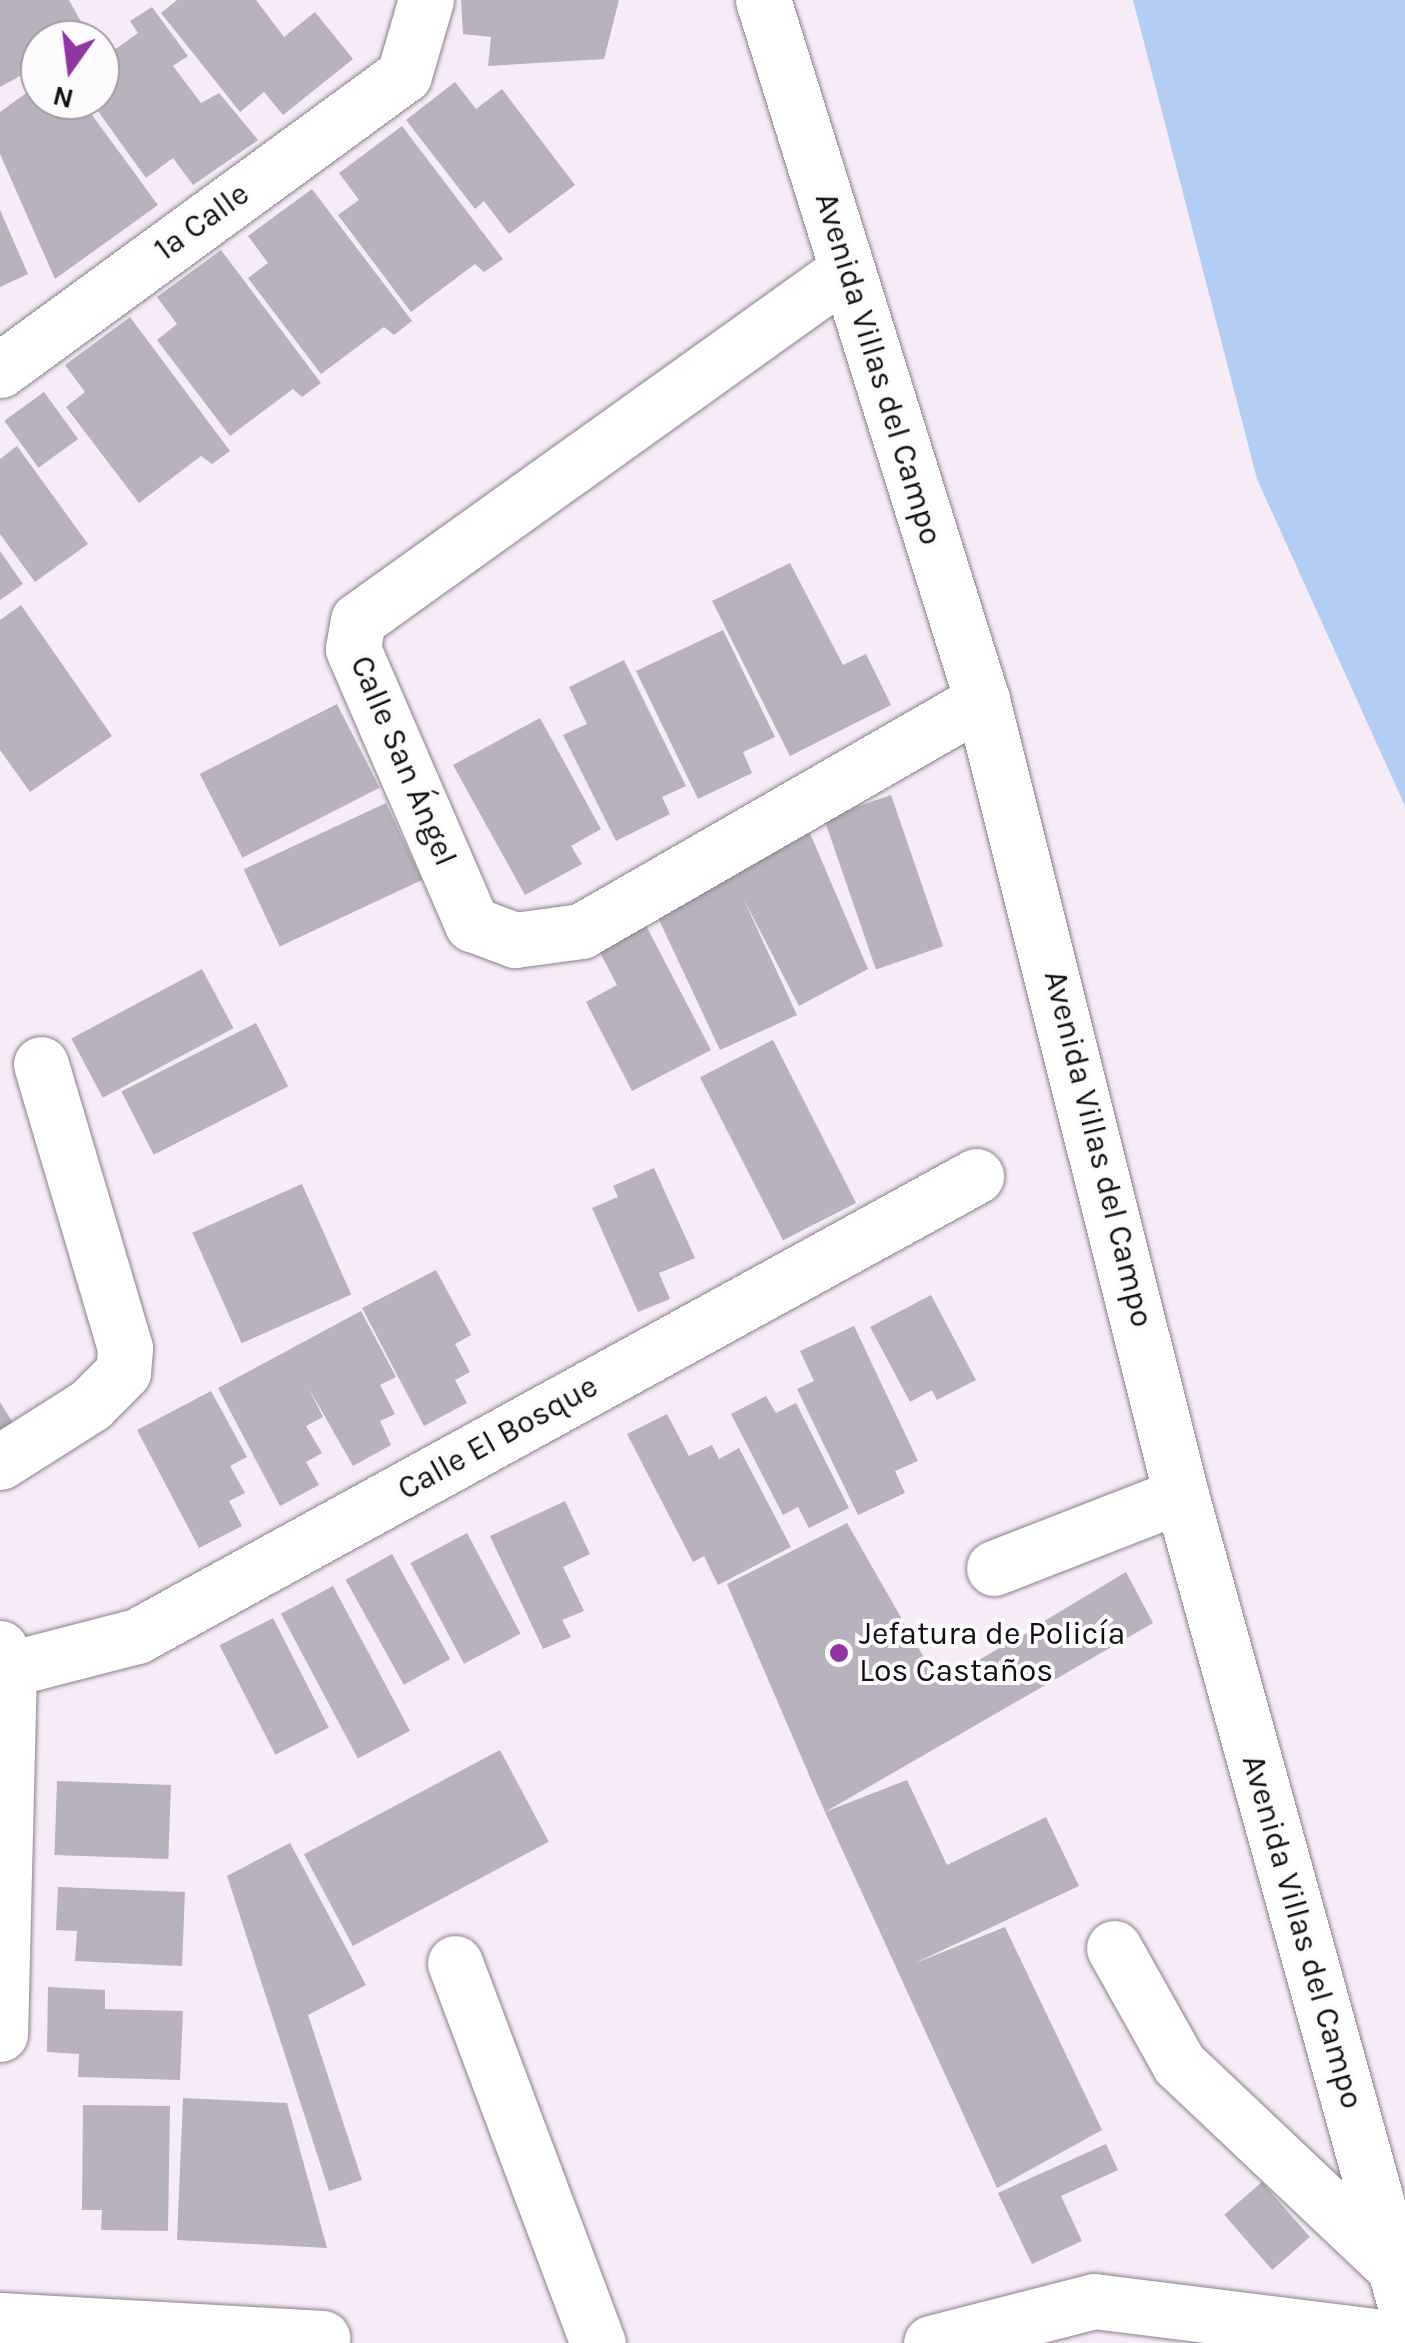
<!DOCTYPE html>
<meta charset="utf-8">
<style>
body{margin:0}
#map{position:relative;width:1405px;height:2343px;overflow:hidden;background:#f6ebf7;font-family:Karla,sans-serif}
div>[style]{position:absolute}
.water>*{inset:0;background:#b4cdf2}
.building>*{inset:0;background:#b8b1be;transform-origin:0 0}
.roads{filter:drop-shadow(0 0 2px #8a808a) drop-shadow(0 0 2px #8a808a)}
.minor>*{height:55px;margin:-27.5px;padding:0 27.5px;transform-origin:27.5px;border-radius:27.5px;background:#fff}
.dots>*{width:28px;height:28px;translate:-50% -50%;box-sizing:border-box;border:5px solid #fefbfe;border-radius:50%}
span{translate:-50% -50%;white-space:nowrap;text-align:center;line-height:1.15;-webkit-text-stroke:8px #fefbfe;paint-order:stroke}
.street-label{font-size:32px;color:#120f13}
.poi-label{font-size:32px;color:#120f13}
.left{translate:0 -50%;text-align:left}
.north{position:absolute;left:20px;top:20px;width:100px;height:100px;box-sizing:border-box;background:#fefbfe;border:2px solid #a09da0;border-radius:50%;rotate:194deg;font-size:28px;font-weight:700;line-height:40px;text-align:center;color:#120f13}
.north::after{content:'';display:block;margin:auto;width:35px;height:45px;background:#8e35a0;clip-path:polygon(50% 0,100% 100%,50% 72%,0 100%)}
</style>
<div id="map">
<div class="water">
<div style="clip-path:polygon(1133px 0,1405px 0,1405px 806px,1257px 479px)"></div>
</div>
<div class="building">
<div style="clip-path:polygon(0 0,69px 0,90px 38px,40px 40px,40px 65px,0 87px)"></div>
<div style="clip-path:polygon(177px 0,256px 0,284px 37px,315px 12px,353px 59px,283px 115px,264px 92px,240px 112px,161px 13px)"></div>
<div style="clip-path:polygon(461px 0,619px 0,604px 59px,488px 66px,491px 37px,463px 34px)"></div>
<div style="clip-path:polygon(152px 7px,188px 56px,173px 66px,201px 103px,219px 93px,258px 140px,193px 185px,173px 158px,146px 178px,90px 100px,100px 100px,100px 60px,138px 33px,130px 21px)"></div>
<div style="clip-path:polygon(455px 82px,476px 109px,502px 89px,575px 185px,509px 234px,484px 201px,475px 209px,406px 120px)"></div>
<div style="clip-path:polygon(40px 83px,40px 100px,81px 100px,158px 205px,55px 279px,0 154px,0 112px)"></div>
<div style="clip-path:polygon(402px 126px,503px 259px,484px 272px,475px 264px,411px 312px,338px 215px,359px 200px,339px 173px)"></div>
<div style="clip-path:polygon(312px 189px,412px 321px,394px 335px,384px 327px,321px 374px,248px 278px,268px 263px,248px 236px)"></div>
<div style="clip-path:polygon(0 210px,28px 274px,0 287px)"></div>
<div style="clip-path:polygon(221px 250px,321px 383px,302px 397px,293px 389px,230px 436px,157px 340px,177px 324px,157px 297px)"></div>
<div style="clip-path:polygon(130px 317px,230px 451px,212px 464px,201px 456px,139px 503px,66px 407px,85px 392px,65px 365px)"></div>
<div style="left:44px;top:392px;width:58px;height:49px;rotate:54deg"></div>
<div style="clip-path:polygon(17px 446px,88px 544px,35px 582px,0 534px,0 459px)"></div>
<div style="clip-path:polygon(0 551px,23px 584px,0 600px)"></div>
<div style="clip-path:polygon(790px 563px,843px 665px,866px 654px,891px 705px,790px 756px,712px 601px)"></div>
<div style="clip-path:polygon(21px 605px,112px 736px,30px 792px,0 750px,0 620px)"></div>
<div style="clip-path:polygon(723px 630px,775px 737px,743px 752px,752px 773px,698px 799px,636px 671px)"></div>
<div style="clip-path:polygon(624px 660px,686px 786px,662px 797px,670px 814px,616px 841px,563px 735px,587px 724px,569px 687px)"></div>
<div style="left:337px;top:704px;width:94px;height:154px;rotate:63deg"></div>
<div style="clip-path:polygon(540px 718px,601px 829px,571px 846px,582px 864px,525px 895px,453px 765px)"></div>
<div style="left:891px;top:795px;width:160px;height:71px;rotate:71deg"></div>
<div style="left:386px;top:803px;width:85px;height:157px;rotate:65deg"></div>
<div style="clip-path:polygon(809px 831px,868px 969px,799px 1006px,743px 898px,797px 1015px,720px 1050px,653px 907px)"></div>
<div style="clip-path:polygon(642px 918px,711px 1050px,632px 1091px,586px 1002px,617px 985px,595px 943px)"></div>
<div style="left:202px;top:969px;width:67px;height:148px;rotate:62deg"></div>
<div style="left:256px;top:1023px;width:71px;height:151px;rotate:63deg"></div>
<div style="left:773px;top:1040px;width:183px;height:82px;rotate:63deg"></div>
<div style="clip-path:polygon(654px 1168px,695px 1258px,659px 1273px,670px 1299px,638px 1312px,592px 1208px,618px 1197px,613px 1186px)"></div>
<div style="left:302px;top:1184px;width:121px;height:120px;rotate:66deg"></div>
<div style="clip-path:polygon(436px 1270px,471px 1335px,455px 1344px,470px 1372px,455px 1380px,467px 1403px,424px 1426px,362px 1308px)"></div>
<div style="clip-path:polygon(931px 1295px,976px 1380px,937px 1400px,932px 1390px,910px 1402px,870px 1327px)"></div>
<div style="clip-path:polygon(361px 1311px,396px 1377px,380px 1385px,395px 1414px,380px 1421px,391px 1445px,353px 1466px,308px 1387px,323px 1417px,306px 1426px,322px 1453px,306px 1462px,319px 1485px,280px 1506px,218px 1388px)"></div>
<div style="clip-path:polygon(854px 1326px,918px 1461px,895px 1471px,905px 1493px,858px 1515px,797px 1389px,814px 1381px,800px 1351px)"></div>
<div style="clip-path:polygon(211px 1391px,247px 1457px,230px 1466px,245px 1493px,229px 1501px,242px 1526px,199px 1548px,137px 1430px)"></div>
<div style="clip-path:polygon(766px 1396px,776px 1413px,796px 1403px,849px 1508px,809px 1528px,798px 1507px,783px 1515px,731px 1414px)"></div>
<div style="clip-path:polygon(0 1402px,13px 1423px,0 1430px)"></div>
<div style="clip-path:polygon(667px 1414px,689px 1456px,712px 1445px,719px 1459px,739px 1448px,791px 1547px,718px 1585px,704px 1556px,693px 1562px,627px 1434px)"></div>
<div style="clip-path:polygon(565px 1501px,590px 1554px,563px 1567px,584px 1611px,562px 1620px,571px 1637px,543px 1649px,490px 1536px)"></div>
<div style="clip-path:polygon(847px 1523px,939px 1684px,1126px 1572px,1153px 1623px,825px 1812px,727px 1584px)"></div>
<div style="left:467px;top:1533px;width:114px;height:64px;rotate:62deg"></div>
<div style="left:392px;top:1554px;width:120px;height:53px;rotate:61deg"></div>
<div style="left:333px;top:1586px;width:164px;height:59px;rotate:62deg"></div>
<div style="left:273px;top:1618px;width:123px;height:60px;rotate:63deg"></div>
<div style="left:500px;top:1750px;width:104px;height:222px;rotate:62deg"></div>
<div style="clip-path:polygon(907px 1780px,947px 1865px,1046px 1817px,1079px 1886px,913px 1964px,1005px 1927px,1102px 2130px,997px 2188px,825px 1812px)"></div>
<div style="left:57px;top:1781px;width:114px;height:74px;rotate:2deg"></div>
<div style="clip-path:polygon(290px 1843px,366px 1985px,308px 2015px,362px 2180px,329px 2191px,227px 1876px)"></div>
<div style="clip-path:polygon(58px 1887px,185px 1892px,182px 1966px,75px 1961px,77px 1931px,56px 1930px)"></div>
<div style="clip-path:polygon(48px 1987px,105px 1990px,105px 2009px,183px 2011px,180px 2080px,78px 2077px,79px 2054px,47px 2052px)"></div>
<div style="clip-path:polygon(183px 2098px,287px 2103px,327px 2248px,177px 2240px)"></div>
<div style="clip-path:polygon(83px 2105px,170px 2106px,168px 2231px,101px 2230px,102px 2210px,82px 2210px)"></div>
<div style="clip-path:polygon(1106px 2144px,1118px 2170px,1061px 2196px,1082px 2241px,1032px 2264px,998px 2193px)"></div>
<div style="left:1262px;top:2182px;width:73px;height:50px;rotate:49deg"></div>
</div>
<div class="roads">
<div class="minor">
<div style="left:763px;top:0;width:733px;rotate:72.63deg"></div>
<div style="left:982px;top:700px;width:820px;rotate:75.95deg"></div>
<div style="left:1181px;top:1495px;width:840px;rotate:74.54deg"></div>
<div style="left:847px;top:270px;width:601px;rotate:144.41deg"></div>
<div style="left:358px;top:620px;width:29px;rotate:100deg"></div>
<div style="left:353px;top:649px;width:300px;rotate:66.6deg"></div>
<div style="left:472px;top:924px;width:46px;rotate:20.4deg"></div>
<div style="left:515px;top:940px;width:67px;rotate:-7.8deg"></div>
<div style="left:581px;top:931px;width:463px;rotate:-29.9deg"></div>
<div style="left:0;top:370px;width:500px;rotate:-36.14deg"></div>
<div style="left:404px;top:75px;width:78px;rotate:-73.7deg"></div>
<div style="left:0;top:1462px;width:107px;rotate:-32.3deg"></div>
<div style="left:90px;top:1405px;width:47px;rotate:-45deg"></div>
<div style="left:123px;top:1372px;width:24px;rotate:-85deg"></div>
<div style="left:125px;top:1348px;width:296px;rotate:-106.5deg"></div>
<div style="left:994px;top:1568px;width:201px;rotate:-21.3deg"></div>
<div style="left:0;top:1648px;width:23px;rotate:67deg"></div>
<div style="left:9px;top:1669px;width:365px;rotate:91.4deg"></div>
<div style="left:9px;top:1669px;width:132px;rotate:-14.5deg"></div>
<div style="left:137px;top:1636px;width:957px;rotate:-28.73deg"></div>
<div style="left:1114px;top:1948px;width:133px;rotate:60.7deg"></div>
<div style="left:1179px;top:2064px;width:296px;rotate:43.4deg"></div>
<div style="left:455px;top:1963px;width:406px;rotate:69.4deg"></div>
<div style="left:0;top:2320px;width:323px;rotate:3.2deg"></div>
<div style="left:931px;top:2343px;width:168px;rotate:-14.4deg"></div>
<div style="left:1094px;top:2301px;width:313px;rotate:7.1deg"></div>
</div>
</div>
<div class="dots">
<div style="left:839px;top:1653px;background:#8e35a0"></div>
</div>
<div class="street-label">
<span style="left:202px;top:222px;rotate:-36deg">1a Calle</span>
<span style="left:878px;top:369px;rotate:73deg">Avenida Villas del Campo</span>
<span style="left:403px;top:761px;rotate:67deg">Calle San Ángel</span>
<span style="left:1098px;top:1149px;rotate:76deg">Avenida Villas del Campo</span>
<span style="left:498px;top:1438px;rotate:-29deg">Calle El Bosque</span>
<span style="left:1302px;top:1932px;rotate:74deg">Avenida Villas del Campo</span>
</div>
<div class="poi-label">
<span class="left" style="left:859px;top:1653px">Jefatura de Policía<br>Los Castaños</span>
</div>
<div class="north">N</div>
</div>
